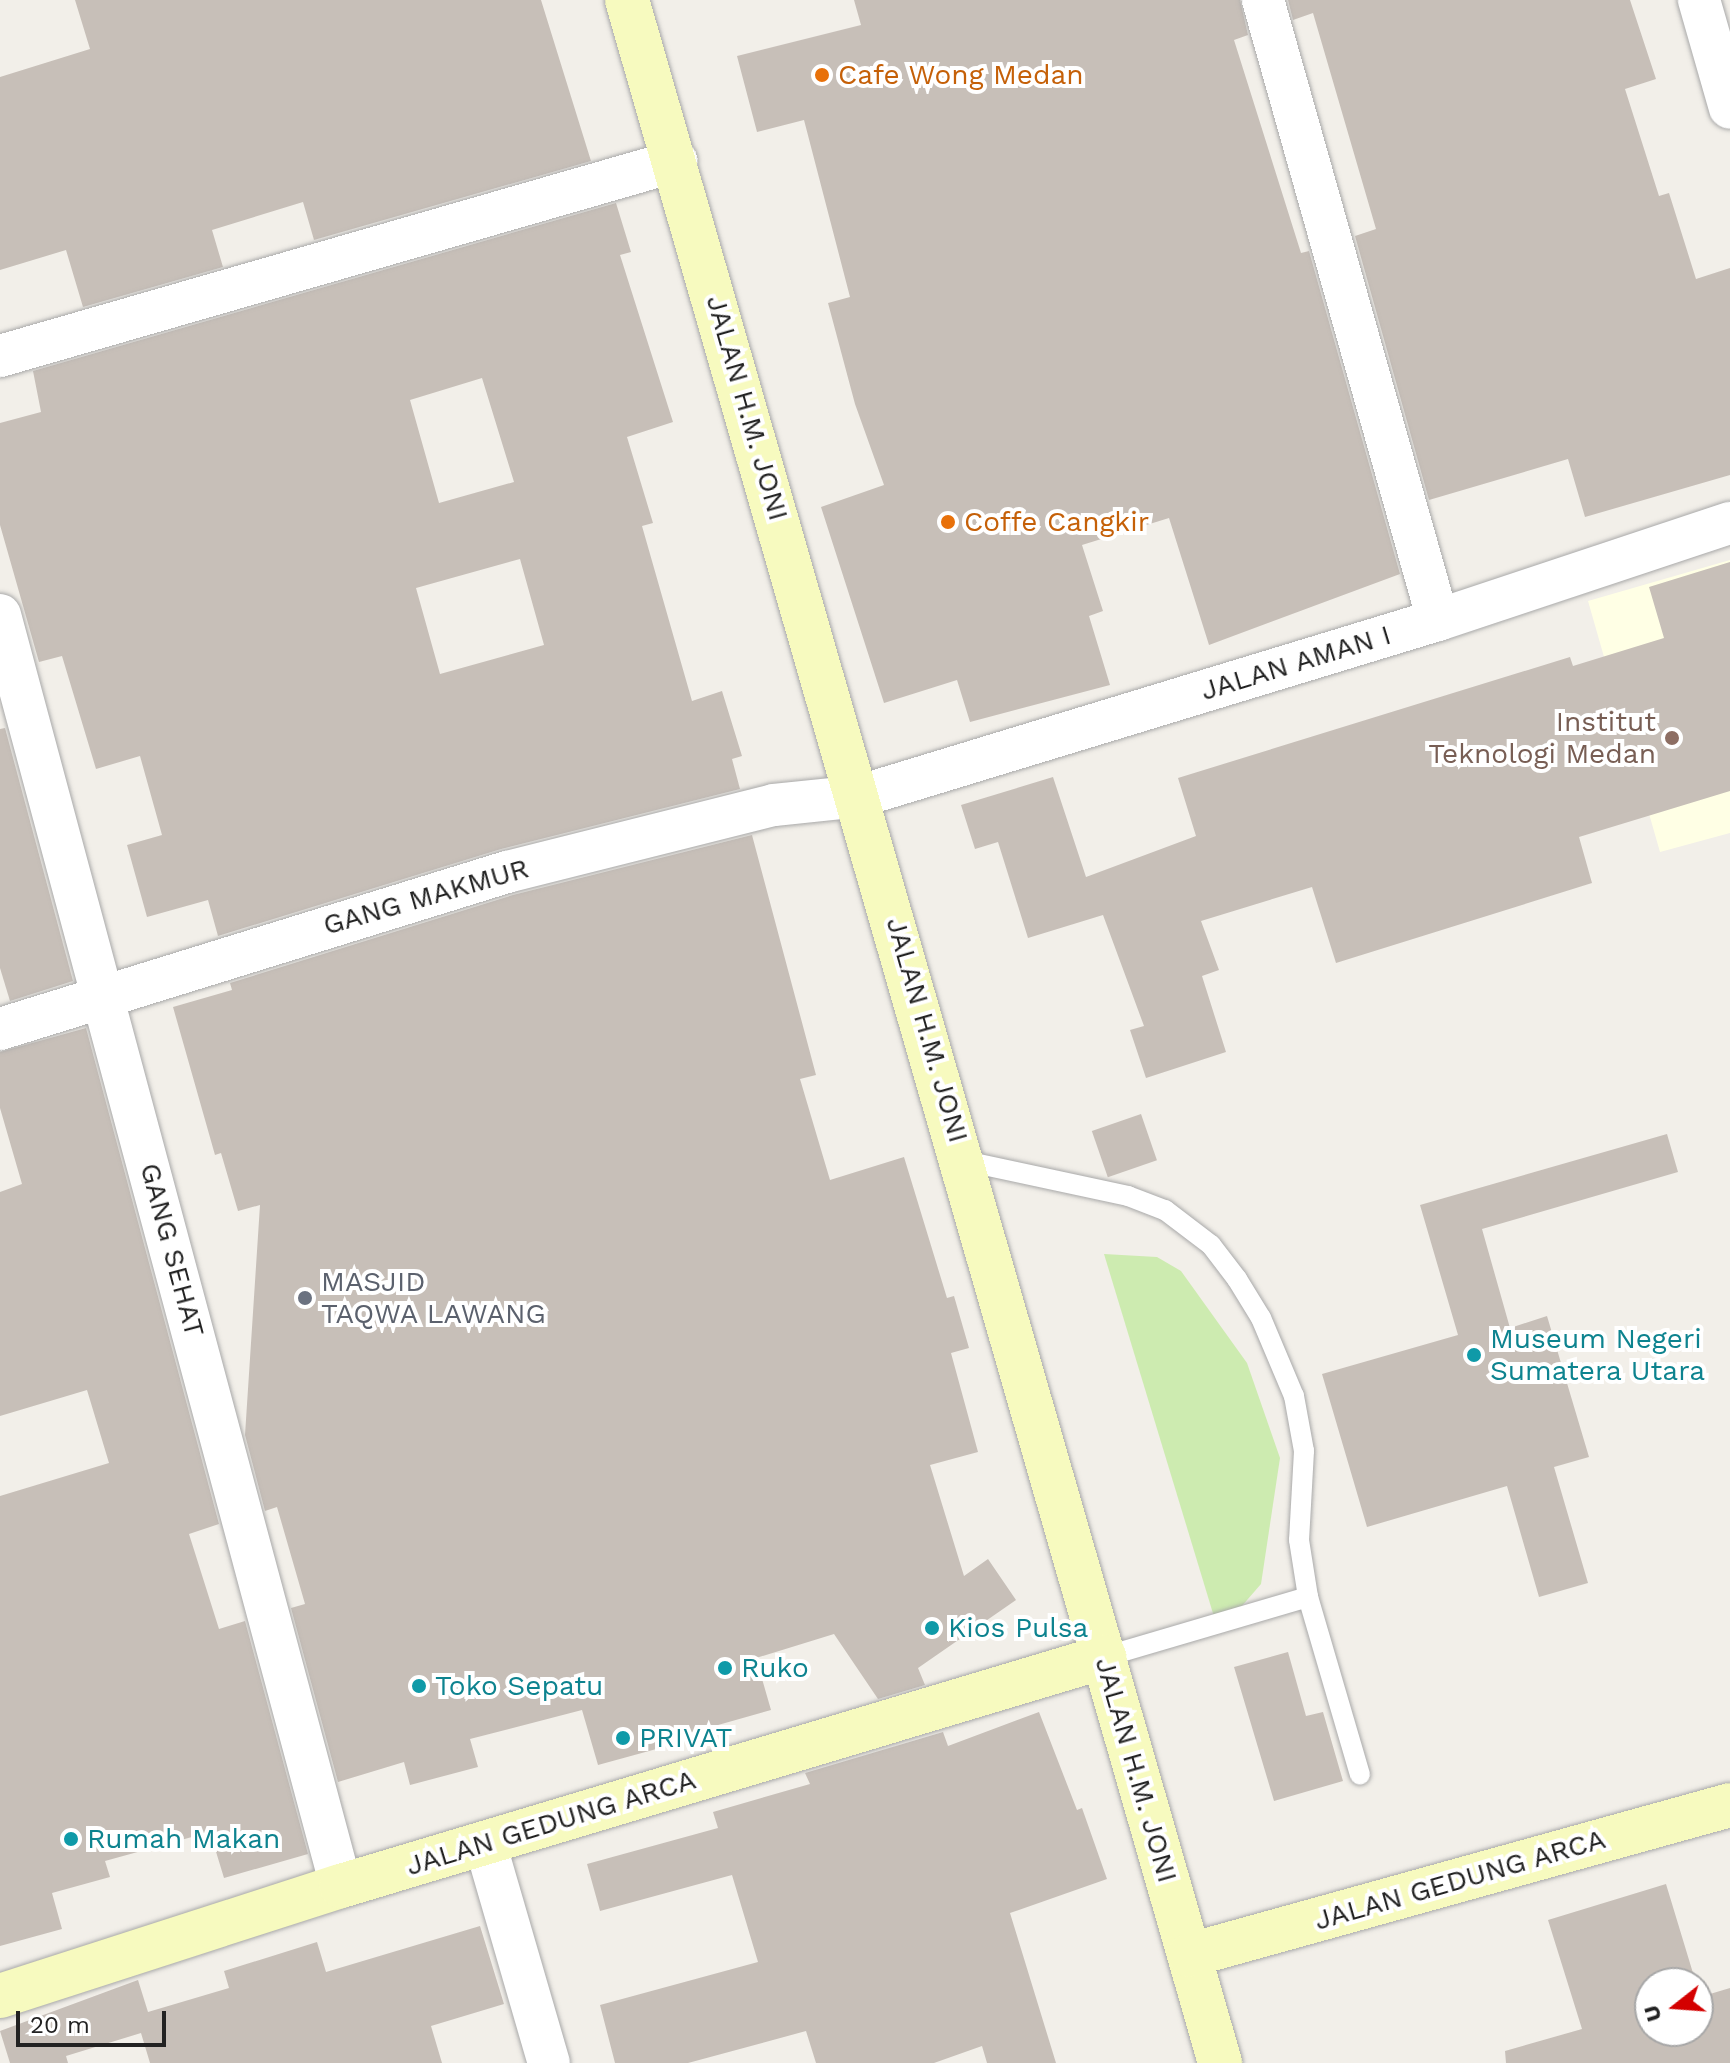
<!DOCTYPE html>
<style>
body{margin:0}
#map{position:relative;width:1730px;height:2063px;overflow:hidden;background:#f2efe9;font-family:"Work Sans",sans-serif}
div>[style]{position:absolute}
.education>*{inset:0;background:#ffffe5}
.grass>*{inset:0;background:#cdebb0}
.building>*{inset:0;background:#c7bfb8;transform-origin:0 0}
.roads{filter:drop-shadow(0 0 2px #a9a9a9) drop-shadow(0 0 2px #a9a9a9)}
.lane>*{height:20px;margin:-10px;padding:0 10px;transform-origin:10px;border-radius:10px;background:#fff}
.street>*{height:42px;margin:-21px;padding:0 21px;transform-origin:21px;border-radius:21px;background:#fff}
.secondary>*{height:44px;margin:-22px;padding:0 22px;transform-origin:22px;border-radius:22px;background:#f7fabf}
.dots>*{width:22px;height:22px;translate:-50% -50%;box-sizing:border-box;border:4px solid #fff;border-radius:50%}
span{translate:-50% -50%;white-space:nowrap;text-align:center;line-height:1.15;-webkit-text-stroke:8px #fff;paint-order:stroke}
.food-label{font-size:28px;color:#c56008}
.left{translate:0 -50%;text-align:left}
.street-label{font-size:28px;color:#222}
.education-label{font-size:28px;color:#785e54}
.right{translate:-100% -50%;text-align:right}
.worship-label{font-size:28px;color:#5b616d}
.culture-label{font-size:28px;color:#0d838f}
.north{position:absolute;left:1634px;top:1967px;width:80px;height:80px;box-sizing:border-box;background:#fff;border:2px solid #a7a7a7;border-radius:50%;rotate:253deg;font-size:22px;font-weight:700;line-height:32px;text-align:center;color:#222}
.north::after{content:'';display:block;margin:auto;width:28px;height:36px;background:#d40000;clip-path:polygon(50% 0,100% 100%,50% 72%,0 100%)}
.scale{position:absolute;left:16px;top:2011px;width:150px;height:36px;box-sizing:border-box;border:4px solid #222;border-top:0;padding-left:10px;font-size:24px;line-height:28px;white-space:nowrap;color:#222;-webkit-text-stroke:6px #fff;paint-order:stroke}
</style>
<div id="map">
<div class="education">
<div style="clip-path:polygon(1730px 560px,1730px 833px,1660px 852px,1588px 601px)"></div>
</div>
<div class="grass">
<div style="clip-path:polygon(1104px 1254px,1157px 1257px,1181px 1271px,1247px 1363px,1280px 1458px,1261px 1584px,1241px 1607px,1215px 1620px)"></div>
</div>
<div class="building">
<div style="clip-path:polygon(75px 0,541px 0,591px 161px,314px 240px,303px 202px,212px 230px,223px 267px,83px 307px,66px 250px,0 270px,0 77px,90px 49px)"></div>
<div style="clip-path:polygon(854px 0,1240px 0,1248px 35px,1234px 40px,1301px 253px,1309px 251px,1400px 574px,1209px 645px,1169px 518px,1082px 545px,1103px 611px,1089px 616px,1110px 685px,970px 722px,957px 680px,884px 703px,821px 507px,884px 485px,855px 404px,828px 303px,850px 297px,804px 120px,757px 132px,737px 56px,861px 25px)"></div>
<div style="clip-path:polygon(1288px 0,1630px 0,1656px 79px,1625px 89px,1659px 196px,1669px 193px,1696px 279px,1730px 268px,1730px 475px,1585px 517px,1568px 459px,1429px 500px,1355px 236px,1376px 229px,1313px 13px,1293px 20px)"></div>
<div style="clip-path:polygon(evenodd,616px 203px,631px 252px,620px 255px,673px 422px,627px 437px,653px 523px,642px 526px,692px 701px,722px 691px,742px 756px,732px 759px,740px 789px,501px 849px,218px 936px,208px 900px,147px 917px,127px 845px,162px 835px,140px 756px,96px 769px,62px 656px,39px 662px,0 525px,0 423px,41px 412px,33px 371px,616px 203px,482px 378px,514px 482px,439px 503px,410px 400px,482px 378px,616px 203px,520px 559px,544px 645px,440px 674px,416px 588px,520px 559px)"></div>
<div style="clip-path:polygon(1730px 562px,1730px 791px,1579px 837px,1592px 883px,1336px 963px,1312px 887px,1201px 921px,1219px 970px,1202px 976px,1226px 1052px,1146px 1078px,1130px 1030px,1144px 1026px,1103px 915px,1028px 938px,998px 842px,975px 849px,961px 805px,1053px 777px,1086px 877px,1196px 836px,1178px 778px,1570px 657px,1573px 666px,1664px 638px,1649px 587px)"></div>
<div style="clip-path:polygon(5px 728px,73px 981px,10px 1001px,0 968px,0 729px)"></div>
<div style="clip-path:polygon(752px 835px,816px 1075px,800px 1079px,830px 1180px,904px 1157px,947px 1298px,954px 1296px,969px 1348px,951px 1353px,978px 1452px,930px 1465px,964px 1576px,988px 1559px,1016px 1600px,918px 1668px,925px 1685px,878px 1699px,834px 1634px,756px 1658px,771px 1710px,658px 1742px,660px 1748px,598px 1765px,582px 1710px,470px 1739px,478px 1767px,410px 1785px,404px 1762px,338px 1782px,291px 1608px,305px 1604px,277px 1507px,265px 1511px,245px 1435px,260px 1205px,238px 1211px,221px 1153px,215px 1155px,173px 1007px,232px 990px,230px 983px,513px 895px)"></div>
<div style="clip-path:polygon(86px 1028px,219px 1524px,189px 1534px,219px 1629px,245px 1621px,308px 1854px,224px 1878px,210px 1832px,105px 1861px,110px 1877px,52px 1893px,62px 1929px,0 1946px,0 1496px,109px 1463px,87px 1390px,0 1416px,0 1192px,22px 1184px,0 1108px,0 1052px)"></div>
<div style="left:1141px;top:1114px;width:49px;height:52px;rotate:71deg"></div>
<div style="clip-path:polygon(1667px 1134px,1678px 1172px,1482px 1229px,1510px 1328px,1547px 1316px,1589px 1457px,1554px 1467px,1588px 1583px,1539px 1597px,1507px 1486px,1367px 1527px,1322px 1374px,1458px 1335px,1420px 1205px)"></div>
<div style="clip-path:polygon(1288px 1652px,1306px 1716px,1323px 1712px,1343px 1781px,1274px 1801px,1234px 1667px)"></div>
<div style="clip-path:polygon(1039px 1712px,1077px 1810px,1082px 1808px,1107px 1879px,1010px 1913px,1056px 2063px,987px 2063px,982px 2046px,934px 2063px,816px 2063px,806px 2031px,688px 2063px,615px 2063px,600px 2005px,758px 1962px,732px 1875px,600px 1911px,587px 1864px,718px 1828px,713px 1812px,810px 1784px,805px 1773px,943px 1732px,948px 1746px)"></div>
<div style="clip-path:polygon(1666px 1884px,1696px 1983px,1650px 1983px,1650px 2031px,1698px 2031px,1698px 1990px,1700px 1997px,1730px 1988px,1730px 2063px,1506px 2063px,1505px 2051px,1582px 2029px,1548px 1920px)"></div>
<div style="clip-path:polygon(480px 1926px,504px 2004px,431px 2026px,442px 2063px,150px 2063px,141px 2033px,66px 2056px,68px 2063px,10px 2063px,0 2031px,138px 1980px,148px 2012px,229px 1988px,224px 1971px,317px 1942px,326px 1972px)"></div>
</div>
<div class="roads">
<div class="lane">
<div style="left:965px;top:1161px;width:167px;rotate:12.1deg"></div>
<div style="left:1128px;top:1196px;width:40px;rotate:21deg"></div>
<div style="left:1165px;top:1210px;width:58px;rotate:37.3deg"></div>
<div style="left:1211px;top:1245px;width:43px;rotate:52.6deg"></div>
<div style="left:1237px;top:1279px;width:46px;rotate:58.4deg"></div>
<div style="left:1261px;top:1318px;width:85px;rotate:67.1deg"></div>
<div style="left:1294px;top:1396px;width:56px;rotate:79.7deg"></div>
<div style="left:1304px;top:1451px;width:89px;rotate:93.2deg"></div>
<div style="left:1299px;top:1540px;width:58px;rotate:81deg"></div>
<div style="left:1308px;top:1597px;width:213px;rotate:163.6deg"></div>
<div style="left:1308px;top:1597px;width:185px;rotate:73.7deg"></div>
</div>
<div class="street">
<div style="left:1263px;top:0;width:644px;rotate:74.24deg"></div>
<div style="left:1699px;top:0;width:112px;rotate:74deg"></div>
<div style="left:0;top:356px;width:704px;rotate:-16.09deg"></div>
<div style="left:0;top:615px;width:1316px;rotate:74.98deg"></div>
<div style="left:0;top:1029px;width:531px;rotate:-17.21deg"></div>
<div style="left:507px;top:872px;width:275px;rotate:-14.1deg"></div>
<div style="left:774px;top:805px;width:86px;rotate:-6deg"></div>
<div style="left:860px;top:796px;width:604px;rotate:-16.94deg"></div>
<div style="left:1438px;top:620px;width:308px;rotate:-18.4deg"></div>
<div style="left:485px;top:1843px;width:229px;rotate:73.8deg"></div>
</div>
<div class="secondary">
<div style="left:627px;top:0;width:2147px;rotate:73.96deg"></div>
<div style="left:1190px;top:1955px;width:560px;rotate:-15.52deg"></div>
<div style="left:0;top:1996px;width:358px;rotate:-17.9deg"></div>
<div style="left:341px;top:1886px;width:797px;rotate:-16.71deg"></div>
</div>
</div>
<div class="dots">
<div style="left:822px;top:75px;background:#e8710a"></div>
<div style="left:948px;top:522px;background:#e8710a"></div>
<div style="left:1672px;top:738px;background:#8d6e63"></div>
<div style="left:305px;top:1298px;background:#6b7280"></div>
<div style="left:1474px;top:1355px;background:#0f9aa8"></div>
<div style="left:932px;top:1628px;background:#0f9aa8"></div>
<div style="left:725px;top:1668px;background:#0f9aa8"></div>
<div style="left:419px;top:1686px;background:#0f9aa8"></div>
<div style="left:623px;top:1738px;background:#0f9aa8"></div>
<div style="left:71px;top:1839px;background:#0f9aa8"></div>
</div>
<div class="food-label">
<span class="left" style="left:838px;top:75px">Cafe Wong Medan</span>
<span class="left" style="left:964px;top:522px">Coffe Cangkir</span>
</div>
<div class="street-label">
<span style="left:747px;top:408px;rotate:74deg">JALAN H.M. JONI</span>
<span style="left:1296px;top:663px;rotate:-17deg">JALAN AMAN I</span>
<span style="left:426px;top:897px;rotate:-16deg">GANG MAKMUR</span>
<span style="left:927px;top:1030px;rotate:74deg">JALAN H.M. JONI</span>
<span style="left:172px;top:1250px;rotate:75deg">GANG SEHAT</span>
<span style="left:1136px;top:1770px;rotate:74deg">JALAN H.M. JONI</span>
<span style="left:551px;top:1823px;rotate:-17deg">JALAN GEDUNG ARCA</span>
<span style="left:1460px;top:1880px;rotate:-16deg">JALAN GEDUNG ARCA</span>
</div>
<div class="education-label">
<span class="right" style="left:1656px;top:738px">Institut<br>Teknologi Medan</span>
</div>
<div class="worship-label">
<span class="left" style="left:321px;top:1298px">MASJID<br>TAQWA LAWANG</span>
</div>
<div class="culture-label">
<span class="left" style="left:1490px;top:1355px">Museum Negeri<br>Sumatera Utara</span>
<span class="left" style="left:948px;top:1628px">Kios Pulsa</span>
<span class="left" style="left:741px;top:1668px">Ruko</span>
<span class="left" style="left:435px;top:1686px">Toko Sepatu</span>
<span class="left" style="left:639px;top:1738px">PRIVAT</span>
<span class="left" style="left:87px;top:1839px">Rumah Makan</span>
</div>
<div class="north">U</div>
<div class="scale">20 m</div>
</div>
